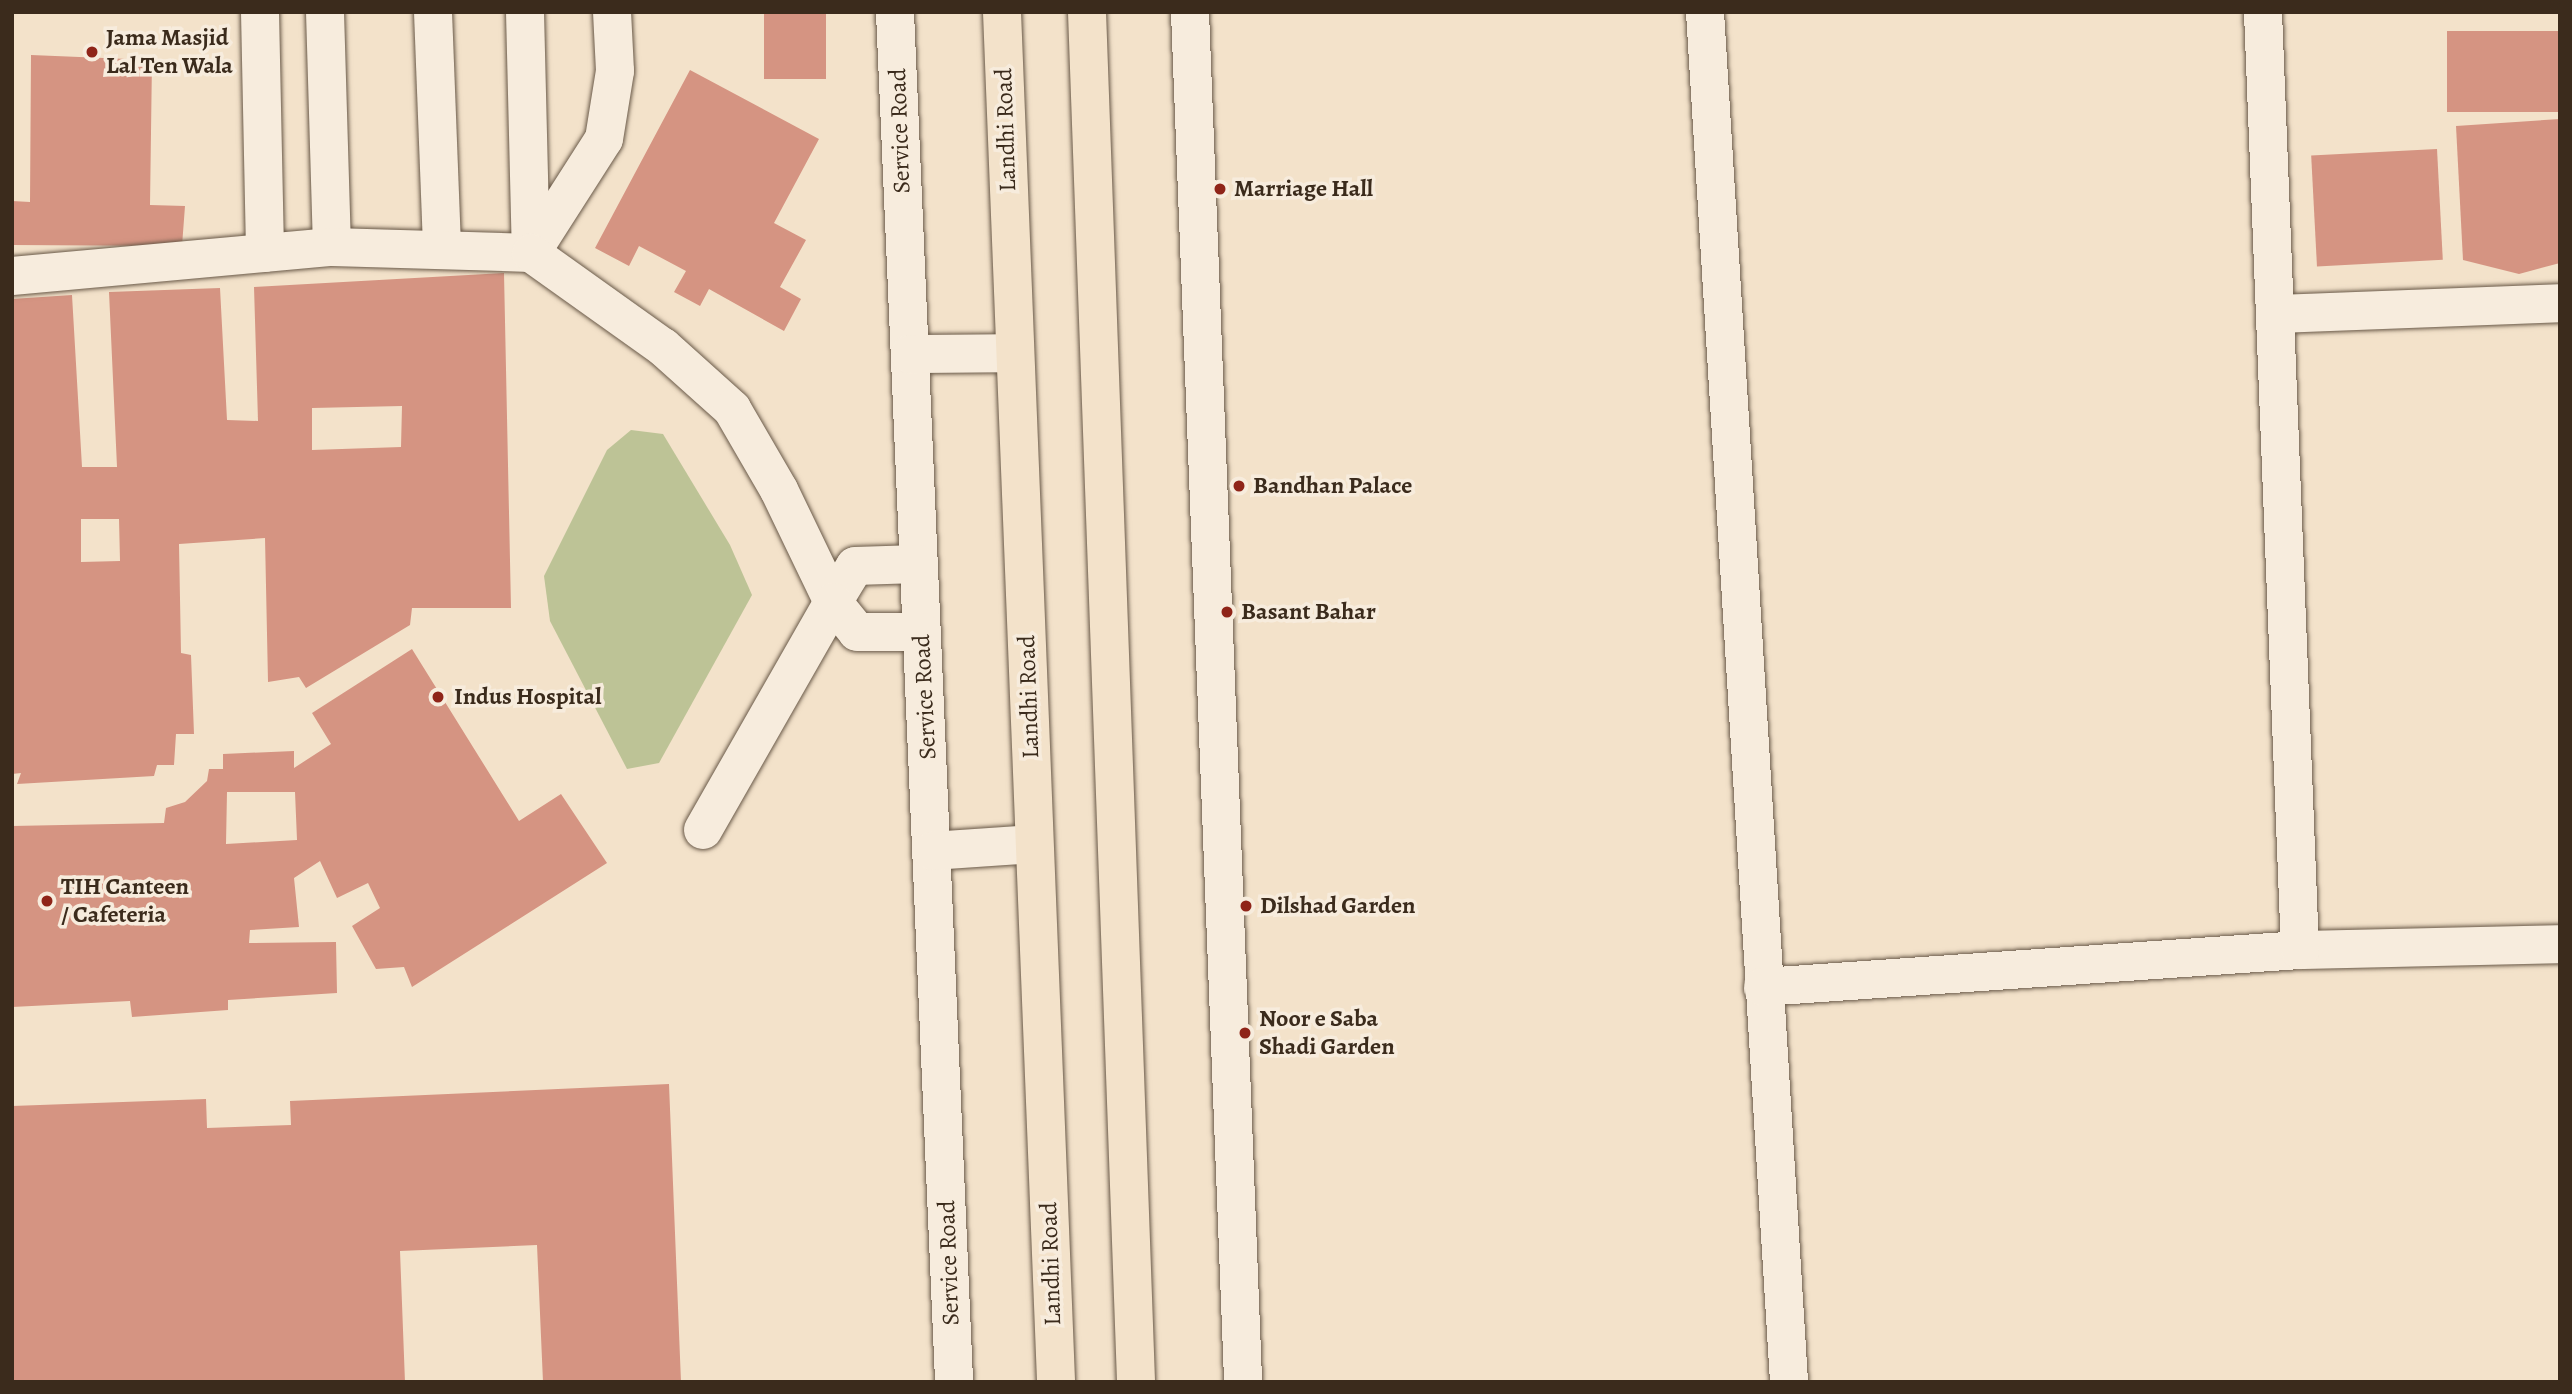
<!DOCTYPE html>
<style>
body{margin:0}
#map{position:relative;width:2572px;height:1394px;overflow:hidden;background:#f3e2ca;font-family:Alegreya,serif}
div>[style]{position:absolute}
.green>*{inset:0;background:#bdc396}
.building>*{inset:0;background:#d59482;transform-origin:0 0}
.roads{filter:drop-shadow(0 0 2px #695948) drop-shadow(0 0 2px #695948)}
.minor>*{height:38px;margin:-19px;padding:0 19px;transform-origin:19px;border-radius:19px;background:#f7ecdd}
.major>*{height:38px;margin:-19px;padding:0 19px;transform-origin:19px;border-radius:19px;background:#f3e2ca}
.dots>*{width:19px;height:19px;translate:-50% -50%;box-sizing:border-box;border:4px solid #f7ecdd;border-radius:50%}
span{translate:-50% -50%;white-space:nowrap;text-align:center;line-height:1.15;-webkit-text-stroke:7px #f7ecdd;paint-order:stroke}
.poi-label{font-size:24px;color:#3b2b1c;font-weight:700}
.left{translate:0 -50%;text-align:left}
.street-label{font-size:24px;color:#3b2b1c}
.frame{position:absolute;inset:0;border:14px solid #3b2b1c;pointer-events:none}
</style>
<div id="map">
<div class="green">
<div style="clip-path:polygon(631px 430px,663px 434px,730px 545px,752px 595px,659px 763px,627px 769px,550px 621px,544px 576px,607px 450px)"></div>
</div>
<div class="building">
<div style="left:764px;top:12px;width:62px;height:67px"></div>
<div style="left:2560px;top:31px;width:81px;height:113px;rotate:90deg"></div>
<div style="clip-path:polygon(31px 55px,152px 60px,150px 205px,185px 206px,182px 246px,12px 245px,12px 201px,30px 202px)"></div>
<div style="clip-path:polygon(690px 70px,819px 139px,774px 223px,806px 240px,780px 287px,801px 299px,784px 331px,709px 289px,700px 306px,674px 292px,686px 271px,639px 246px,629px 266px,595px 248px)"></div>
<div style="clip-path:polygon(2560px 119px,2560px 263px,2519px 274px,2463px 260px,2456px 126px)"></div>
<div style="left:2437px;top:149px;width:111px;height:126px;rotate:87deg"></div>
<div style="clip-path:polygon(evenodd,504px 273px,511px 608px,412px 608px,410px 625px,306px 688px,299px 677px,268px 682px,265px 538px,179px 544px,181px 653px,191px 655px,194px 734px,176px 734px,174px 765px,157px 765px,154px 776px,17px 784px,21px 773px,12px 774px,12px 299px,72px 295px,82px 467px,117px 467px,109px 292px,220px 288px,227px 420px,258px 421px,254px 287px,504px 273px,402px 406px,401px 447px,312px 450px,312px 408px,402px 406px,504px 273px,81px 519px,119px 519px,120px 561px,81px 562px,81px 519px)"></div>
<div style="clip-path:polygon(evenodd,412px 649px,519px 821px,561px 794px,607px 863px,412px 987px,404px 967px,376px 969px,352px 926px,380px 908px,368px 883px,337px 898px,320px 861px,294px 878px,299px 927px,250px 930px,249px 943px,336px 942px,337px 993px,228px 1000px,228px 1010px,132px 1017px,130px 1001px,12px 1007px,12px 826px,164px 823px,166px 808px,185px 802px,207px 781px,209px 769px,223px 769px,223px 754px,294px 751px,294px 768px,331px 744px,312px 713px,412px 649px,227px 792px,295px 792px,297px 840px,226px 844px,227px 792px)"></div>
<div style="clip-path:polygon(669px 1084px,681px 1382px,543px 1382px,537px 1245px,400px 1251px,405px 1382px,12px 1382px,12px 1106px,206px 1099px,207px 1128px,291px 1125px,290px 1101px)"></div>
</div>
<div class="roads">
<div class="minor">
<div style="left:260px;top:12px;width:241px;rotate:88.8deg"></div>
<div style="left:325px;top:12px;width:235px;rotate:88.3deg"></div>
<div style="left:433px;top:12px;width:237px;rotate:87.8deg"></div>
<div style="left:525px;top:12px;width:241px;rotate:88.6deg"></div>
<div style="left:895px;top:12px;width:1371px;rotate:87.53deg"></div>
<div style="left:1190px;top:12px;width:1371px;rotate:87.78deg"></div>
<div style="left:1705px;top:12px;width:1373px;rotate:86.49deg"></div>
<div style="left:531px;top:253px;width:135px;rotate:-57.4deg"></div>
<div style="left:604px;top:139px;width:69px;rotate:-80.8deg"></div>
<div style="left:615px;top:71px;width:59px;rotate:-92.9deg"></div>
<div style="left:12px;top:276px;width:321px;rotate:-5.2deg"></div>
<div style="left:332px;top:247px;width:199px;rotate:1.7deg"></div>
<div style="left:531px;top:253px;width:162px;rotate:35.5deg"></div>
<div style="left:663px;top:347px;width:93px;rotate:41.9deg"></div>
<div style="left:732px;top:409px;width:94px;rotate:59.9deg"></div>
<div style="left:779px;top:490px;width:124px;rotate:64.3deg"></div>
<div style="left:833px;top:602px;width:42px;rotate:-58.6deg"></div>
<div style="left:855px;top:566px;width:63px;rotate:-1.8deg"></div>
<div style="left:2277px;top:314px;width:283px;rotate:-2.2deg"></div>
<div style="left:910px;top:354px;width:105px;rotate:-0.5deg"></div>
<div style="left:703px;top:830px;width:262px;rotate:-60.3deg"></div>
<div style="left:833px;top:602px;width:38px;rotate:51deg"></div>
<div style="left:857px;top:632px;width:65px"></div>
<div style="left:932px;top:851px;width:102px;rotate:-3.9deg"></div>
<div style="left:2300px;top:950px;width:260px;rotate:-1.3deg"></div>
<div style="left:1763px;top:987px;width:538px;rotate:-3.94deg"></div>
<div style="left:2300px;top:950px;width:939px;rotate:-92.26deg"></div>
</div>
<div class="major">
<div style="left:1002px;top:12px;width:1371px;rotate:87.74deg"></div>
<div style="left:1087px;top:12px;width:1371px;rotate:87.95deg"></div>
</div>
</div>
<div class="dots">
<div style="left:92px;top:52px;background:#8f2418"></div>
<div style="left:1220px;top:189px;background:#8f2418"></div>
<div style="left:1239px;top:486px;background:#8f2418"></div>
<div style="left:1227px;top:612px;background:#8f2418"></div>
<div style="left:438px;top:697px;background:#8f2418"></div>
<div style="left:47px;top:901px;background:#8f2418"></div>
<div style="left:1246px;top:906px;background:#8f2418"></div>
<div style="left:1245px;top:1033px;background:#8f2418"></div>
</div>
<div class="poi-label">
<span class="left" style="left:106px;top:52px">Jama Masjid<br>Lal Ten Wala</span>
<span class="left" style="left:1234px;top:189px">Marriage Hall</span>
<span class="left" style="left:1253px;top:486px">Bandhan Palace</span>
<span class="left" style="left:1241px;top:612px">Basant Bahar</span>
<span class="left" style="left:454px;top:697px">Indus Hospital</span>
<span class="left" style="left:61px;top:901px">TIH Canteen<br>/ Cafeteria</span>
<span class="left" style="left:1260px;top:906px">Dilshad Garden</span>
<span class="left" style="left:1259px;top:1033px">Noor e Saba<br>Shadi Garden</span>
</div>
<div class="street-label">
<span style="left:1006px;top:130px;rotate:-92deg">Landhi Road</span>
<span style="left:900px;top:131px;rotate:-92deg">Service Road</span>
<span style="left:925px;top:697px;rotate:-93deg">Service Road</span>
<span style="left:1029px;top:697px;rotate:-92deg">Landhi Road</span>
<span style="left:949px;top:1263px;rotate:-92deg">Service Road</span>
<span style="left:1051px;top:1264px;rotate:-92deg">Landhi Road</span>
</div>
<div class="frame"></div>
</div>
